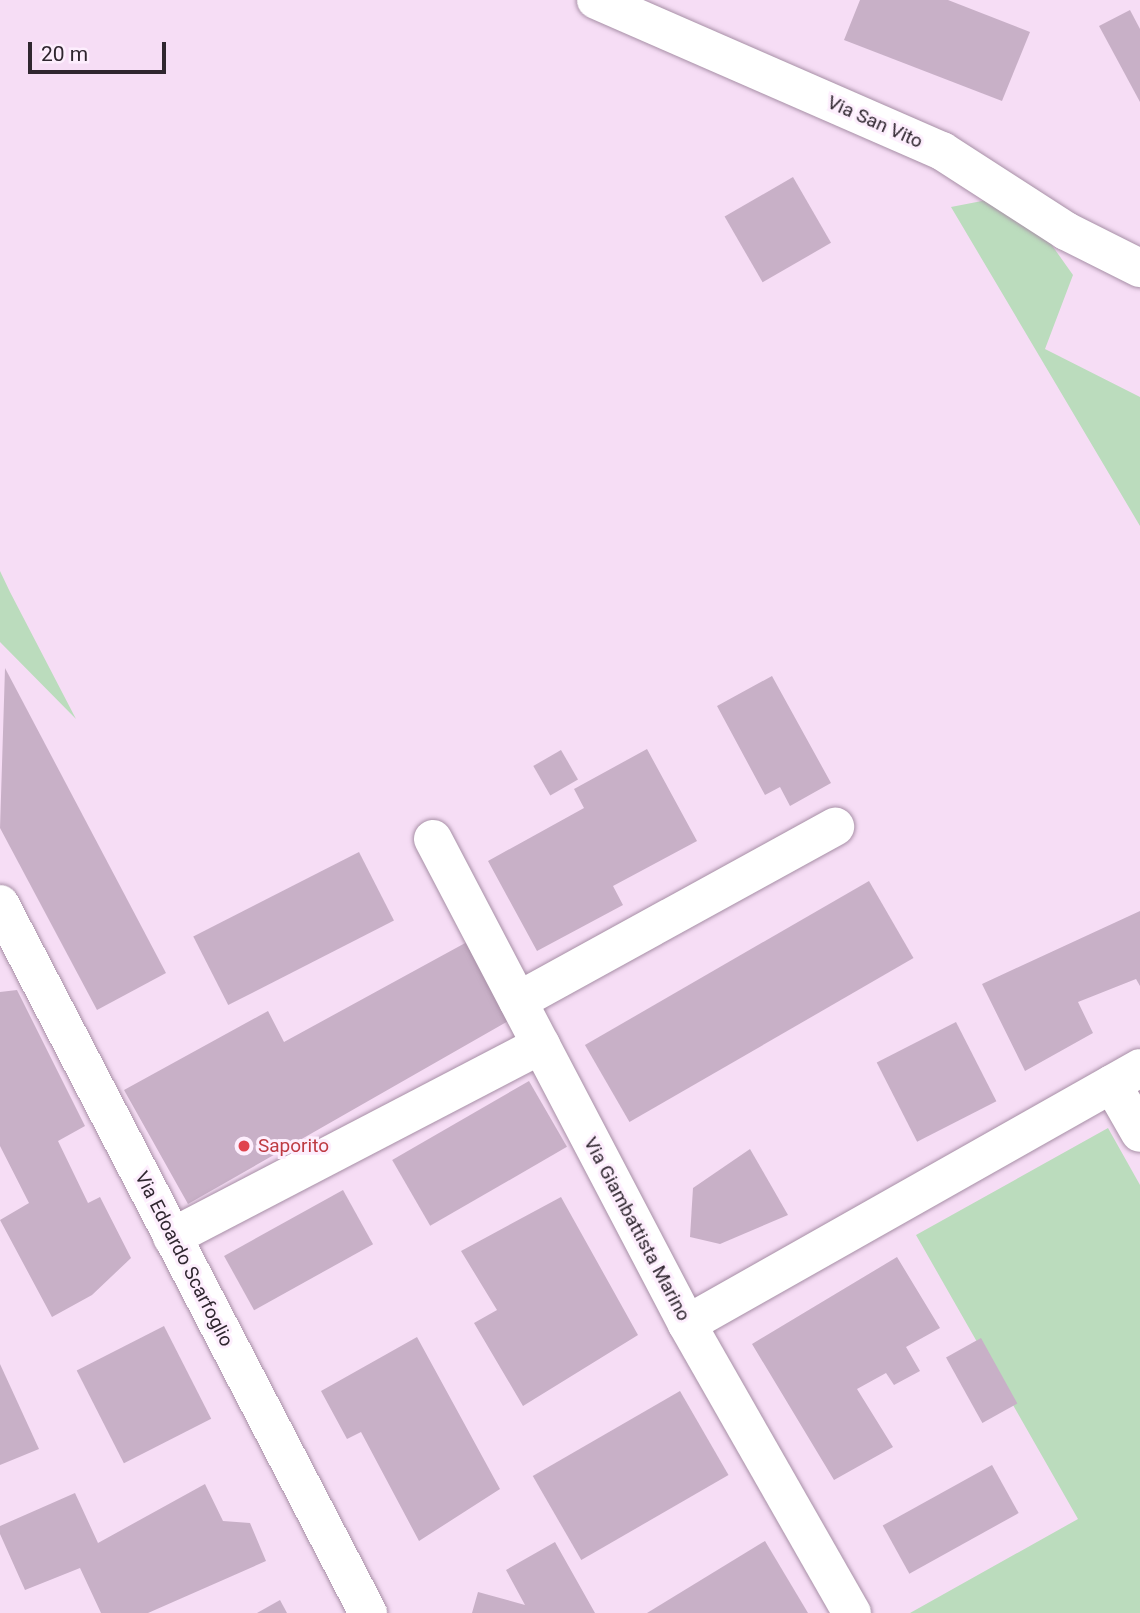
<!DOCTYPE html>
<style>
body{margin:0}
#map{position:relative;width:1140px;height:1613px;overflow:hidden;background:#f6ddf5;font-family:Roboto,sans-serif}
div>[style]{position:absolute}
.green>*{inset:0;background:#bbdcbd}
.building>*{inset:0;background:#c8b0c7;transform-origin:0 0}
.roads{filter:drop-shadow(0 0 2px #a78fa6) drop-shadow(0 0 2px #a78fa6)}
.street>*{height:38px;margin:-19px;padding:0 19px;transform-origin:19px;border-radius:19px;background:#fff}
.dots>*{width:19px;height:19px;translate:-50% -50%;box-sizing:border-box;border:4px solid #fdeefd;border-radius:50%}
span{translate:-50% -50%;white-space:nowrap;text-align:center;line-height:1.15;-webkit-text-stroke:6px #fdeefd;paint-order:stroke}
.street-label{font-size:19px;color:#2f262f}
.health-label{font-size:19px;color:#be3a42}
.left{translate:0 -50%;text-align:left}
.scale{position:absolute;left:28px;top:42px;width:138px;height:32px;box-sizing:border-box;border:4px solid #2f262f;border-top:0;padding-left:9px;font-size:21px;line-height:24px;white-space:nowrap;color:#2f262f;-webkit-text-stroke:5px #fdeefd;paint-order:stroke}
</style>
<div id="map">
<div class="green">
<div style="clip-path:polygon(987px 200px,1034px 220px,1073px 275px,1045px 349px,1140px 397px,1140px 526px,951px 207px)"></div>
<div style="clip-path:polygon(0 571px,10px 592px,76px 719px,0 642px)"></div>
<div style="clip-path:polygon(1108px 1128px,1140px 1185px,1140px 1613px,910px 1613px,1078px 1519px,916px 1235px)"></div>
</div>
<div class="building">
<div style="clip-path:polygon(860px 0,948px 0,1030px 32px,1002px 101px,844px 40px)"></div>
<div style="clip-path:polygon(1130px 10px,1140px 29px,1140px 102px,1099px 26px)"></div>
<div style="left:793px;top:177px;width:76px;height:79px;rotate:60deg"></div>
<div style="clip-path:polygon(5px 668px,166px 973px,97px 1010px,0 828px)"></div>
<div style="clip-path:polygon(772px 676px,831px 783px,790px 806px,780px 787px,765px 795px,717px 706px)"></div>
<div style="clip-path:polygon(647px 749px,697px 841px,613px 886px,623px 905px,537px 951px,488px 861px,584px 808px,574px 789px)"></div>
<div style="left:561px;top:750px;width:34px;height:32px;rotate:60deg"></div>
<div style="left:359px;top:852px;width:77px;height:186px;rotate:63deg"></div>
<div style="left:869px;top:881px;width:89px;height:328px;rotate:60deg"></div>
<div style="clip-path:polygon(1140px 911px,1140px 986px,1136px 979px,1078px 1002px,1093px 1033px,1025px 1071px,982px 984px)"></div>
<div style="clip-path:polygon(467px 942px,510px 1020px,188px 1204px,124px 1090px,268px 1011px,284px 1042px)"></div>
<div style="clip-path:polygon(17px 990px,85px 1126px,58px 1141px,88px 1203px,100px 1197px,131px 1258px,92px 1295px,52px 1317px,0 1220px,29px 1203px,0 1146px,0 992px)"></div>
<div style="left:956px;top:1022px;width:89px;height:89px;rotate:63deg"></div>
<div style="left:529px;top:1081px;width:76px;height:158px;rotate:60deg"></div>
<div style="clip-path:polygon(750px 1149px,788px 1215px,720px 1244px,690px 1237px,693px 1188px)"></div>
<div style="left:343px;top:1190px;width:62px;height:136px;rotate:61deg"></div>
<div style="clip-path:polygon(561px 1197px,638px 1335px,523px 1406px,474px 1323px,497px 1310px,461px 1251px)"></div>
<div style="clip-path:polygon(897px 1257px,940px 1328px,906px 1347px,920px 1371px,894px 1385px,886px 1373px,857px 1389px,893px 1447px,834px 1480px,752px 1344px)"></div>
<div style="left:164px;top:1326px;width:104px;height:98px;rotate:63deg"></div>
<div style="clip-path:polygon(417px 1337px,500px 1489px,419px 1541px,361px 1432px,347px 1439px,321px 1391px)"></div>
<div style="left:981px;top:1338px;width:75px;height:40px;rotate:61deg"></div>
<div style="clip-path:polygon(0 1364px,39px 1449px,0 1465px)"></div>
<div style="left:680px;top:1391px;width:97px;height:170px;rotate:60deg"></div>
<div style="left:992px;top:1465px;width:55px;height:125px;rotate:61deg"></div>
<div style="clip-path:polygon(205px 1484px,223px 1521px,250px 1523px,266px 1561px,148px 1613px,101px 1613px,80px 1568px,25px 1590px,0 1534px,0 1526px,75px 1493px,98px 1543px)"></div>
<div style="clip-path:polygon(765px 1541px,808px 1613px,647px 1613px)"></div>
<div style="clip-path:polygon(555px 1542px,595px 1613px,472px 1613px,478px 1592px,525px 1605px,506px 1570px)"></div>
<div style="clip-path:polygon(280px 1600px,287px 1613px,257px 1613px)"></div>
</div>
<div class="roads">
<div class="street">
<div style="left:596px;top:0;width:378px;rotate:23.6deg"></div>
<div style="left:942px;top:151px;width:148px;rotate:32.8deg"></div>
<div style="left:1066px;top:231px;width:83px;rotate:26.6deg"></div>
<div style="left:433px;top:839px;width:547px;rotate:62.36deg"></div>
<div style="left:687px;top:1324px;width:333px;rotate:60.3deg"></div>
<div style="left:0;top:904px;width:799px;rotate:62.57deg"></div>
<div style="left:518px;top:1001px;width:362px;rotate:-28.8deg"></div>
<div style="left:1112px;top:1084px;width:56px;rotate:60.3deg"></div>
<div style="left:172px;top:1237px;width:416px;rotate:-27.5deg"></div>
<div style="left:687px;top:1324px;width:520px;rotate:-29.47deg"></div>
</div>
</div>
<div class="dots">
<div style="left:244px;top:1146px;background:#e0444e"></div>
</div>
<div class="street-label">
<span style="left:875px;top:122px;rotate:24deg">Via San Vito</span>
<span style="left:637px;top:1229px;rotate:62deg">Via Giambattista Marino</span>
<span style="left:184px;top:1259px;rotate:63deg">Via Edoardo Scarfoglio</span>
</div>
<div class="health-label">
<span class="left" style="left:258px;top:1146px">Saporito</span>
</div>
<div class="scale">20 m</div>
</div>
